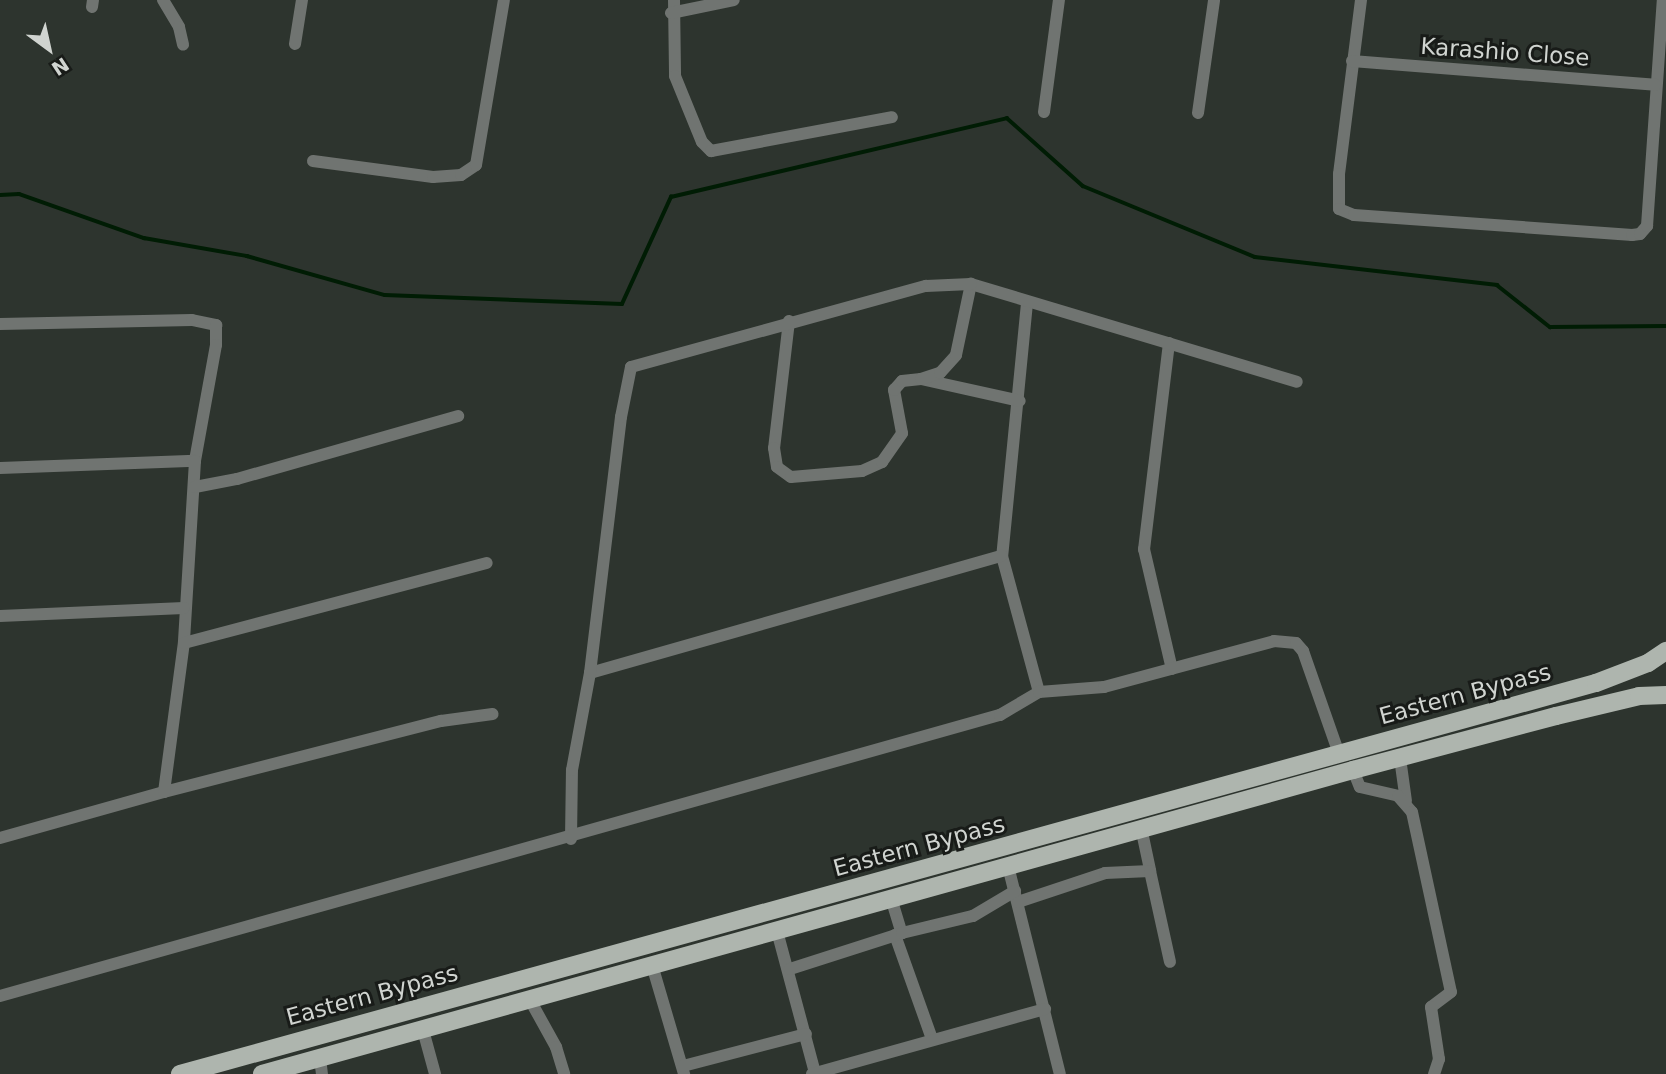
<!DOCTYPE html>
<style>
body{margin:0}
#map{position:relative;width:1666px;height:1074px;overflow:hidden;background:#2d342e;font-family:"DejaVu Sans",sans-serif}
div>[style]{position:absolute}
.stream>*{height:3.5px;margin:-1.75px;padding:0 1.75px;transform-origin:1.75px;border-radius:1.75px;background:#001c04}
.street>*{height:12px;margin:-6px;padding:0 6px;transform-origin:6px;border-radius:6px;background:#707471}
.primary>*{height:18px;margin:-9px;padding:0 9px;transform-origin:9px;border-radius:9px;background:#aeb5ae}
span{translate:-50% -50%;white-space:nowrap;text-align:center;line-height:1.15;-webkit-text-stroke:6px #181b18;paint-order:stroke}
.street-label{font-size:23px;color:#d0d4d0}
.north{position:absolute;left:14px;top:14px;width:70px;height:70px;-webkit-text-stroke:5px #181b18;paint-order:stroke;rotate:147deg;font-size:19px;font-weight:700;line-height:28px;text-align:center;color:#d0d4d0}
.north::after{content:'';display:block;margin:auto;width:24px;height:32px;background:#d0d4d0;clip-path:polygon(50% 0,100% 100%,50% 72%,0 100%)}
</style>
<div id="map">
<div class="stream">
<div style="left:0;top:195px;width:19px;rotate:-3deg"></div>
<div style="left:19px;top:194px;width:133px;rotate:19.4deg"></div>
<div style="left:144px;top:238px;width:105px;rotate:9.9deg"></div>
<div style="left:247px;top:256px;width:143px;rotate:15.8deg"></div>
<div style="left:385px;top:295px;width:237px;rotate:2.2deg"></div>
<div style="left:622px;top:304px;width:118px;rotate:-65.4deg"></div>
<div style="left:671px;top:197px;width:345px;rotate:-13.2deg"></div>
<div style="left:1007px;top:118px;width:102px;rotate:41.8deg"></div>
<div style="left:1083px;top:186px;width:186px;rotate:22.4deg"></div>
<div style="left:1255px;top:257px;width:244px;rotate:6.6deg"></div>
<div style="left:1497px;top:285px;width:68px;rotate:38.4deg"></div>
<div style="left:1550px;top:327px;width:116px;rotate:-0.5deg"></div>
</div>
<div class="street">
<div style="left:163px;top:0;width:31px;rotate:59deg"></div>
<div style="left:179px;top:27px;width:18px;rotate:77deg"></div>
<div style="left:674px;top:0;width:76px;rotate:89.2deg"></div>
<div style="left:675px;top:76px;width:71px;rotate:67.8deg"></div>
<div style="left:702px;top:142px;width:13px;rotate:45deg"></div>
<div style="left:711px;top:151px;width:184px;rotate:-10.6deg"></div>
<div style="left:1361px;top:0;width:175px;rotate:97.2deg"></div>
<div style="left:1339px;top:174px;width:35px;rotate:90deg"></div>
<div style="left:1339px;top:209px;width:16px;rotate:22deg"></div>
<div style="left:1354px;top:215px;width:279px;rotate:4.1deg"></div>
<div style="left:1632px;top:235px;width:8px;rotate:-7deg"></div>
<div style="left:1640px;top:234px;width:11px;rotate:-49deg"></div>
<div style="left:1647px;top:226px;width:227px;rotate:-86deg"></div>
<div style="left:92px;top:7px;width:7px;rotate:-82deg"></div>
<div style="left:671px;top:13px;width:64px;rotate:-11.7deg"></div>
<div style="left:295px;top:44px;width:45px;rotate:-81deg"></div>
<div style="left:1352px;top:61px;width:304px;rotate:4.5deg"></div>
<div style="left:1044px;top:112px;width:113px;rotate:-82.4deg"></div>
<div style="left:1198px;top:113px;width:114px;rotate:-81.9deg"></div>
<div style="left:313px;top:161px;width:121px;rotate:7.6deg"></div>
<div style="left:433px;top:177px;width:28px;rotate:-4deg"></div>
<div style="left:461px;top:175px;width:18px;rotate:-34deg"></div>
<div style="left:476px;top:165px;width:167px;rotate:-80.4deg"></div>
<div style="left:1027px;top:303px;width:254px;rotate:95.6deg"></div>
<div style="left:1002px;top:556px;width:141px;rotate:74.8deg"></div>
<div style="left:789px;top:321px;width:128px;rotate:96.7deg"></div>
<div style="left:774px;top:448px;width:19px;rotate:81deg"></div>
<div style="left:777px;top:467px;width:17px;rotate:36deg"></div>
<div style="left:791px;top:477px;width:71px;rotate:-4.8deg"></div>
<div style="left:862px;top:471px;width:22px;rotate:-24deg"></div>
<div style="left:882px;top:462px;width:35px;rotate:-55deg"></div>
<div style="left:902px;top:433px;width:44px;rotate:-100.5deg"></div>
<div style="left:894px;top:390px;width:12px;rotate:-48deg"></div>
<div style="left:902px;top:381px;width:19px;rotate:-6deg"></div>
<div style="left:921px;top:379px;width:101px;rotate:12.5deg"></div>
<div style="left:0;top:324px;width:192px;rotate:-1.2deg"></div>
<div style="left:192px;top:320px;width:25px;rotate:12deg"></div>
<div style="left:216px;top:325px;width:20px;rotate:90deg"></div>
<div style="left:216px;top:345px;width:118px;rotate:100.3deg"></div>
<div style="left:1169px;top:343px;width:208px;rotate:96.9deg"></div>
<div style="left:1144px;top:549px;width:123px;rotate:76.9deg"></div>
<div style="left:921px;top:379px;width:20px;rotate:-18deg"></div>
<div style="left:940px;top:373px;width:24px;rotate:-48deg"></div>
<div style="left:956px;top:355px;width:73px;rotate:-78.1deg"></div>
<div style="left:971px;top:284px;width:340px;rotate:16.7deg"></div>
<div style="left:0;top:468px;width:195px;rotate:-2.1deg"></div>
<div style="left:195px;top:461px;width:182px;rotate:93.5deg"></div>
<div style="left:195px;top:487px;width:43px;rotate:-10.8deg"></div>
<div style="left:237px;top:479px;width:230px;rotate:-15.9deg"></div>
<div style="left:0;top:616px;width:184px;rotate:-2.5deg"></div>
<div style="left:590px;top:673px;width:428px;rotate:-15.9deg"></div>
<div style="left:1400px;top:758px;width:43px;rotate:82.1deg"></div>
<div style="left:1353px;top:770px;width:18px;rotate:68deg"></div>
<div style="left:1360px;top:787px;width:39px;rotate:13deg"></div>
<div style="left:1398px;top:796px;width:21px;rotate:49deg"></div>
<div style="left:1412px;top:812px;width:184px;rotate:77.8deg"></div>
<div style="left:1451px;top:992px;width:25px;rotate:143deg"></div>
<div style="left:1431px;top:1007px;width:53px;rotate:81.3deg"></div>
<div style="left:1439px;top:1059px;width:16px;rotate:108deg"></div>
<div style="left:164px;top:792px;width:286px;rotate:-14.4deg"></div>
<div style="left:441px;top:721px;width:52px;rotate:-7.7deg"></div>
<div style="left:1142px;top:832px;width:40px;rotate:78deg"></div>
<div style="left:0;top:838px;width:170px;rotate:-15.7deg"></div>
<div style="left:164px;top:792px;width:150px;rotate:-82.4deg"></div>
<div style="left:184px;top:643px;width:313px;rotate:-14.8deg"></div>
<div style="left:571px;top:839px;width:69px;rotate:-89.2deg"></div>
<div style="left:572px;top:770px;width:99px;rotate:-79.5deg"></div>
<div style="left:590px;top:673px;width:258px;rotate:-83.1deg"></div>
<div style="left:621px;top:417px;width:51px;rotate:-78.7deg"></div>
<div style="left:631px;top:367px;width:306px;rotate:-15.4deg"></div>
<div style="left:926px;top:286px;width:45px;rotate:-2.5deg"></div>
<div style="left:1008px;top:866px;width:214px;rotate:76deg"></div>
<div style="left:891px;top:898px;width:37px;rotate:73deg"></div>
<div style="left:1018px;top:902px;width:92px;rotate:-18.4deg"></div>
<div style="left:1105px;top:873px;width:45px;rotate:-2.5deg"></div>
<div style="left:1150px;top:871px;width:93px;rotate:77.6deg"></div>
<div style="left:777px;top:931px;width:147px;rotate:75deg"></div>
<div style="left:895px;top:935px;width:110px;rotate:70.4deg"></div>
<div style="left:652px;top:965px;width:114px;rotate:73.6deg"></div>
<div style="left:790px;top:969px;width:118px;rotate:-17.8deg"></div>
<div style="left:902px;top:933px;width:73px;rotate:-13.5deg"></div>
<div style="left:973px;top:916px;width:49px;rotate:-30.8deg"></div>
<div style="left:0;top:996px;width:1039px;rotate:-15.7deg"></div>
<div style="left:1000px;top:715px;width:45px;rotate:-30.5deg"></div>
<div style="left:1039px;top:692px;width:65px;rotate:-4.4deg"></div>
<div style="left:1104px;top:687px;width:176px;rotate:-15.1deg"></div>
<div style="left:1274px;top:641px;width:22px;rotate:5deg"></div>
<div style="left:1296px;top:643px;width:11px;rotate:49deg"></div>
<div style="left:1303px;top:651px;width:109px;rotate:70.7deg"></div>
<div style="left:530px;top:1000px;width:54px;rotate:61deg"></div>
<div style="left:556px;top:1047px;width:28px;rotate:73deg"></div>
<div style="left:423px;top:1030px;width:46px;rotate:74.7deg"></div>
<div style="left:320px;top:1058px;width:16px;rotate:83deg"></div>
<div style="left:683px;top:1066px;width:127px;rotate:-14.6deg"></div>
<div style="left:812px;top:1074px;width:242px;rotate:-15.6deg"></div>
</div>
<div class="primary">
<div style="left:180px;top:1074px;width:1469px;rotate:-15.44deg"></div>
<div style="left:1596px;top:683px;width:56px;rotate:-21deg"></div>
<div style="left:1648px;top:663px;width:22px;rotate:-34deg"></div>
<div style="left:262px;top:1074px;width:1133px;rotate:-15.57deg"></div>
<div style="left:1353px;top:770px;width:210px;rotate:-14.9deg"></div>
<div style="left:1556px;top:716px;width:85px;rotate:-13.5deg"></div>
<div style="left:1639px;top:696px;width:27px;rotate:-2deg"></div>
</div>
<div class="street-label">
<span style="left:1505px;top:52px;rotate:4deg">Karashio Close</span>
<span style="left:1465px;top:694px;rotate:-15deg">Eastern Bypass</span>
<span style="left:919px;top:846px;rotate:-15deg">Eastern Bypass</span>
<span style="left:372px;top:995px;rotate:-15deg">Eastern Bypass</span>
</div>
<div class="north">N</div>
</div>
